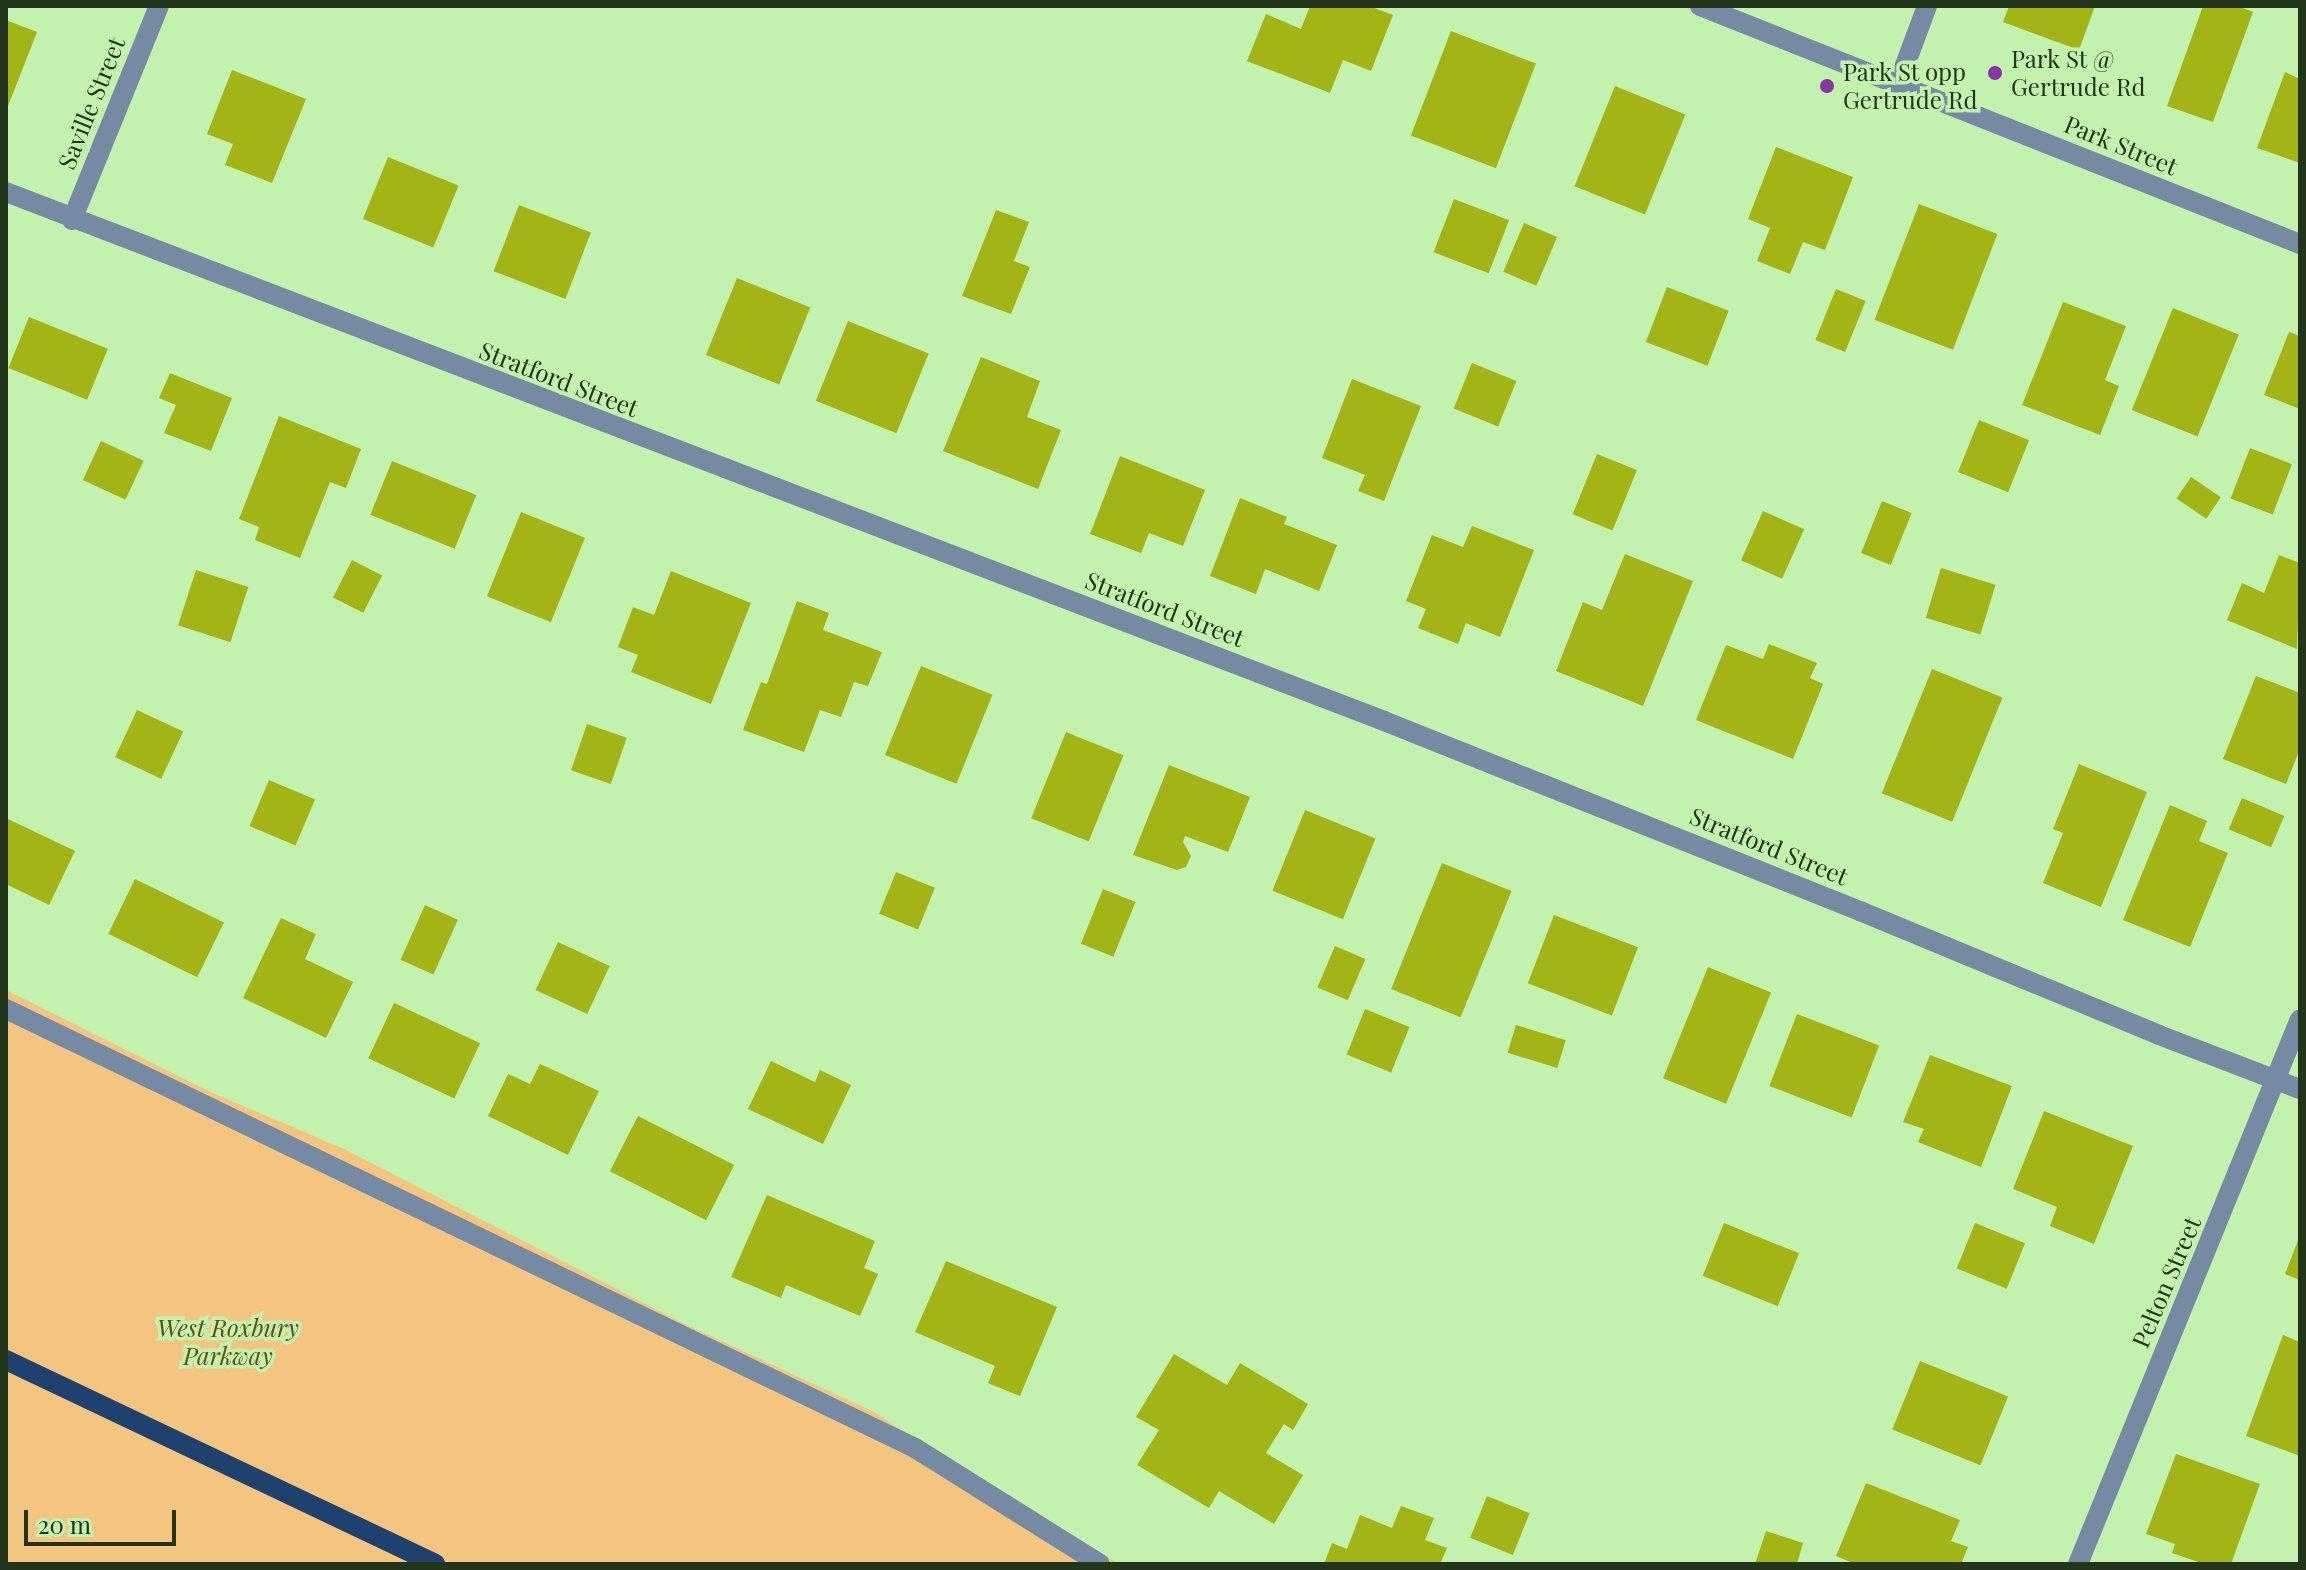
<!DOCTYPE html>
<style>
body{margin:0}
#map{position:relative;width:2306px;height:1570px;overflow:hidden;background:#c2f2ae;font-family:"Playfair Display",serif}
div>[style]{position:absolute}
.green>*{inset:0;background:#f3c580}
.building>*{inset:0;background:#a3b516;transform-origin:0 0}
.minor>*{height:20px;margin:-10px;padding:0 10px;transform-origin:10px;border-radius:10px;background:#768aa4}
.major>*{height:20px;margin:-10px;padding:0 10px;transform-origin:10px;border-radius:10px;background:#1f416e}
.dots>*{width:22px;height:22px;translate:-50% -50%;box-sizing:border-box;border:4px solid #c2f2ae;border-radius:50%}
span{translate:-50% -50%;white-space:nowrap;text-align:center;line-height:1.15;-webkit-text-stroke:7px #c2f2ae;paint-order:stroke}
.poi-label{font-size:24px;color:#22341a}
.left{translate:0 -50%;text-align:left}
.street-label{font-size:24px;color:#22341a}
.park-label{font-size:24px;color:#694b18;font-style:italic}
.frame{position:absolute;inset:0;border:8px solid #22341a;pointer-events:none}
.scale{position:absolute;left:24px;top:1510px;width:152px;height:36px;box-sizing:border-box;border:4px solid #22341a;border-top:0;padding-left:10px;font-size:24px;line-height:28px;white-space:nowrap;color:#22341a;-webkit-text-stroke:6px #c2f2ae;paint-order:stroke}
</style>
<div id="map">
<div class="green">
<div style="clip-path:polygon(6px 990px,206px 1090px,344px 1149px,687px 1325px,874px 1412px,998px 1493px,1119px 1564px,6px 1564px)"></div>
</div>
<div class="building">
<div style="clip-path:polygon(1310px 6px,1369px 6px,1393px 15px,1371px 71px,1343px 60px,1330px 93px,1247px 61px,1266px 14px,1301px 29px)"></div>
<div style="clip-path:polygon(2009px 6px,2095px 6px,2079px 50px,2003px 22px)"></div>
<div style="clip-path:polygon(2203px 6px,2238px 6px,2253px 12px,2213px 122px,2167px 106px)"></div>
<div style="clip-path:polygon(6px 20px,37px 32px,6px 111px)"></div>
<div style="left:1451px;top:31px;width:91px;height:112px;rotate:21deg"></div>
<div style="clip-path:polygon(232px 70px,306px 99px,272px 183px,225px 165px,233px 144px,207px 134px)"></div>
<div style="clip-path:polygon(2285px 72px,2300px 79px,2300px 163px,2257px 148px)"></div>
<div style="left:1615px;top:86px;width:76px;height:108px;rotate:22deg"></div>
<div style="clip-path:polygon(1776px 147px,1853px 177px,1825px 250px,1803px 242px,1790px 274px,1757px 261px,1770px 228px,1748px 219px)"></div>
<div style="left:388px;top:157px;width:76px;height:67px;rotate:22deg"></div>
<div style="left:1454px;top:199px;width:59px;height:57px;rotate:21deg"></div>
<div style="left:1919px;top:204px;width:84px;height:124px;rotate:21deg"></div>
<div style="left:519px;top:205px;width:77px;height:71px;rotate:21deg"></div>
<div style="clip-path:polygon(996px 210px,1029px 222px,1014px 261px,1030px 267px,1011px 314px,962px 296px)"></div>
<div style="left:1524px;top:223px;width:36px;height:53px;rotate:23deg"></div>
<div style="left:737px;top:278px;width:79px;height:83px;rotate:22deg"></div>
<div style="left:1667px;top:287px;width:66px;height:59px;rotate:21deg"></div>
<div style="left:1836px;top:289px;width:32px;height:55px;rotate:22deg"></div>
<div style="clip-path:polygon(2063px 302px,2126px 326px,2105px 380px,2119px 386px,2100px 435px,2022px 405px)"></div>
<div style="left:2173px;top:308px;width:71px;height:110px;rotate:22deg"></div>
<div style="left:29px;top:317px;width:85px;height:55px;rotate:22deg"></div>
<div style="left:848px;top:321px;width:87px;height:86px;rotate:22deg"></div>
<div style="clip-path:polygon(2289px 332px,2300px 336px,2300px 409px,2264px 395px)"></div>
<div style="clip-path:polygon(981px 357px,1040px 381px,1027px 417px,1061px 430px,1038px 489px,943px 451px)"></div>
<div style="left:1472px;top:363px;width:48px;height:49px;rotate:22deg"></div>
<div style="clip-path:polygon(170px 373px,232px 398px,211px 451px,164px 433px,176px 405px,159px 398px)"></div>
<div style="clip-path:polygon(1352px 379px,1421px 406px,1384px 501px,1358px 491px,1365px 475px,1322px 458px)"></div>
<div style="clip-path:polygon(279px 416px,361px 449px,346px 488px,330px 482px,300px 558px,255px 540px,259px 527px,239px 519px)"></div>
<div style="left:1979px;top:420px;width:54px;height:56px;rotate:22deg"></div>
<div style="left:101px;top:441px;width:47px;height:43px;rotate:25deg"></div>
<div style="left:2250px;top:448px;width:45px;height:54px;rotate:21deg"></div>
<div style="left:1597px;top:454px;width:43px;height:65px;rotate:22deg"></div>
<div style="clip-path:polygon(1120px 456px,1205px 490px,1183px 546px,1149px 533px,1141px 553px,1090px 534px)"></div>
<div style="left:392px;top:461px;width:91px;height:58px;rotate:22deg"></div>
<div style="left:2191px;top:477px;width:36px;height:26px;rotate:34deg"></div>
<div style="clip-path:polygon(1240px 498px,1287px 517px,1284px 524px,1337px 545px,1319px 591px,1265px 569px,1256px 594px,1210px 576px)"></div>
<div style="left:1882px;top:501px;width:32px;height:56px;rotate:22deg"></div>
<div style="left:1763px;top:511px;width:45px;height:54px;rotate:24deg"></div>
<div style="left:521px;top:512px;width:69px;height:91px;rotate:22deg"></div>
<div style="clip-path:polygon(1472px 526px,1534px 550px,1500px 637px,1466px 623px,1458px 644px,1418px 628px,1426px 609px,1406px 601px,1432px 535px,1463px 547px)"></div>
<div style="clip-path:polygon(1625px 554px,1693px 581px,1643px 706px,1556px 671px,1583px 602px,1602px 610px)"></div>
<div style="clip-path:polygon(2279px 555px,2300px 563px,2297px 649px,2227px 620px,2242px 583px,2264px 593px)"></div>
<div style="left:352px;top:560px;width:34px;height:42px;rotate:27deg"></div>
<div style="left:1941px;top:568px;width:57px;height:52px;rotate:17deg"></div>
<div style="left:196px;top:570px;width:55px;height:58px;rotate:18deg"></div>
<div style="clip-path:polygon(671px 571px,751px 603px,711px 704px,631px 672px,638px 655px,618px 647px,633px 607px,654px 615px)"></div>
<div style="clip-path:polygon(797px 601px,829px 613px,823px 630px,882px 652px,868px 686px,854px 682px,841px 717px,820px 710px,804px 752px,743px 730px,761px 682px,767px 684px)"></div>
<div style="clip-path:polygon(1769px 644px,1817px 663px,1810px 678px,1823px 684px,1793px 759px,1696px 720px,1726px 645px,1763px 659px)"></div>
<div style="left:921px;top:666px;width:77px;height:96px;rotate:22deg"></div>
<div style="left:1932px;top:669px;width:76px;height:134px;rotate:22deg"></div>
<div style="clip-path:polygon(2256px 676px,2300px 693px,2300px 749px,2286px 784px,2223px 759px)"></div>
<div style="left:137px;top:710px;width:51px;height:52px;rotate:25deg"></div>
<div style="left:587px;top:724px;width:42px;height:49px;rotate:19deg"></div>
<div style="left:1066px;top:732px;width:62px;height:93px;rotate:22deg"></div>
<div style="clip-path:polygon(2079px 764px,2147px 792px,2101px 907px,2043px 883px,2063px 833px,2053px 829px)"></div>
<div style="clip-path:polygon(1169px 765px,1250px 797px,1228px 852px,1185px 836px,1183px 842px,1191px 856px,1186px 867px,1177px 870px,1133px 855px)"></div>
<div style="left:269px;top:780px;width:50px;height:50px;rotate:23deg"></div>
<div style="left:2242px;top:798px;width:46px;height:34px;rotate:23deg"></div>
<div style="clip-path:polygon(2170px 805px,2207px 821px,2199px 841px,2228px 853px,2190px 947px,2123px 920px)"></div>
<div style="left:1305px;top:810px;width:76px;height:87px;rotate:22deg"></div>
<div style="clip-path:polygon(6px 818px,75px 851px,49px 905px,6px 884px)"></div>
<div style="left:1442px;top:863px;width:75px;height:136px;rotate:22deg"></div>
<div style="left:896px;top:872px;width:42px;height:45px;rotate:22deg"></div>
<div style="left:135px;top:879px;width:99px;height:61px;rotate:26deg"></div>
<div style="left:1103px;top:889px;width:35px;height:59px;rotate:22deg"></div>
<div style="left:425px;top:905px;width:36px;height:60px;rotate:24deg"></div>
<div style="left:1554px;top:915px;width:90px;height:73px;rotate:21deg"></div>
<div style="clip-path:polygon(281px 918px,316px 934px,305px 959px,353px 982px,326px 1038px,243px 998px)"></div>
<div style="left:558px;top:942px;width:57px;height:53px;rotate:25deg"></div>
<div style="left:1335px;top:946px;width:33px;height:45px;rotate:23deg"></div>
<div style="left:1708px;top:967px;width:68px;height:120px;rotate:22deg"></div>
<div style="left:394px;top:1003px;width:95px;height:61px;rotate:25deg"></div>
<div style="left:1365px;top:1009px;width:48px;height:49px;rotate:22deg"></div>
<div style="left:1797px;top:1014px;width:88px;height:77px;rotate:21deg"></div>
<div style="left:1516px;top:1025px;width:52px;height:29px;rotate:17deg"></div>
<div style="clip-path:polygon(1930px 1055px,2012px 1086px,1981px 1167px,1918px 1142px,1924px 1129px,1903px 1122px)"></div>
<div style="clip-path:polygon(771px 1061px,815px 1082px,820px 1070px,851px 1085px,823px 1144px,748px 1109px)"></div>
<div style="clip-path:polygon(540px 1064px,599px 1091px,568px 1155px,488px 1116px,508px 1074px,530px 1084px)"></div>
<div style="clip-path:polygon(2044px 1111px,2133px 1146px,2094px 1244px,2050px 1226px,2057px 1207px,2013px 1189px)"></div>
<div style="left:638px;top:1116px;width:108px;height:62px;rotate:27deg"></div>
<div style="clip-path:polygon(767px 1195px,875px 1241px,864px 1268px,878px 1274px,860px 1316px,786px 1285px,781px 1298px,731px 1277px)"></div>
<div style="left:1724px;top:1223px;width:81px;height:57px;rotate:22deg"></div>
<div style="left:1975px;top:1223px;width:54px;height:49px;rotate:22deg"></div>
<div style="clip-path:polygon(2300px 1235px,2300px 1280px,2285px 1274px)"></div>
<div style="clip-path:polygon(946px 1261px,1057px 1307px,1020px 1396px,988px 1383px,995px 1366px,915px 1332px)"></div>
<div style="clip-path:polygon(2283px 1335px,2300px 1342px,2300px 1456px,2246px 1436px)"></div>
<div style="clip-path:polygon(1174px 1354px,1227px 1385px,1240px 1363px,1308px 1404px,1293px 1430px,1284px 1424px,1266px 1453px,1303px 1475px,1274px 1524px,1219px 1491px,1209px 1508px,1137px 1465px,1159px 1430px,1136px 1417px)"></div>
<div style="left:1920px;top:1361px;width:95px;height:74px;rotate:22deg"></div>
<div style="clip-path:polygon(2176px 1454px,2260px 1484px,2231px 1564px,2204px 1564px,2172px 1553px,2175px 1544px,2146px 1534px)"></div>
<div style="clip-path:polygon(1866px 1483px,1960px 1520px,1951px 1541px,1968px 1547px,1961px 1564px,1855px 1564px,1836px 1556px)"></div>
<div style="left:1487px;top:1496px;width:46px;height:45px;rotate:22deg"></div>
<div style="clip-path:polygon(1401px 1506px,1434px 1518px,1425px 1540px,1447px 1548px,1440px 1564px,1324px 1564px,1332px 1543px,1347px 1549px,1360px 1515px,1392px 1528px)"></div>
<div style="clip-path:polygon(1766px 1531px,1803px 1543px,1797px 1564px,1755px 1564px)"></div>
</div>
<div class="minor">
<div style="left:1700px;top:6px;width:645px;rotate:21.64deg"></div>
<div style="left:1898px;top:84px;width:83px;rotate:-69.6deg"></div>
<div style="left:6px;top:192px;width:1476px;rotate:21deg"></div>
<div style="left:1384px;top:721px;width:513px;rotate:21.76deg"></div>
<div style="left:1860px;top:911px;width:324px;rotate:22.5deg"></div>
<div style="left:2159px;top:1035px;width:151px;rotate:21deg"></div>
<div style="left:72px;top:220px;width:231px;rotate:-67.9deg"></div>
<div style="left:6px;top:1009px;width:1009px;rotate:25.78deg"></div>
<div style="left:915px;top:1448px;width:218px;rotate:32.1deg"></div>
<div style="left:2078px;top:1564px;width:588px;rotate:-67.84deg"></div>
</div>
<div class="major">
<div style="left:6px;top:1360px;width:475px;rotate:25.4deg"></div>
</div>
<div class="dots">
<div style="left:1995px;top:73px;background:#8935a4"></div>
<div style="left:1827px;top:86px;background:#8935a4"></div>
</div>
<div class="poi-label">
<span class="left" style="left:2011px;top:73px">Park St @<br>Gertrude Rd</span>
<span class="left" style="left:1843px;top:86px">Park St opp<br>Gertrude Rd</span>
</div>
<div class="street-label">
<span style="left:91px;top:103px;rotate:-68deg">Saville Street</span>
<span style="left:2121px;top:145px;rotate:22deg">Park Street</span>
<span style="left:559px;top:379px;rotate:21deg">Stratford Street</span>
<span style="left:1165px;top:609px;rotate:21deg">Stratford Street</span>
<span style="left:1769px;top:846px;rotate:22deg">Stratford Street</span>
<span style="left:2166px;top:1282px;rotate:-67deg">Pelton Street</span>
</div>
<div class="park-label">
<span style="left:228px;top:1342px">West Roxbury<br>Parkway</span>
</div>
<div class="frame"></div>
<div class="scale">20 m</div>
</div>
